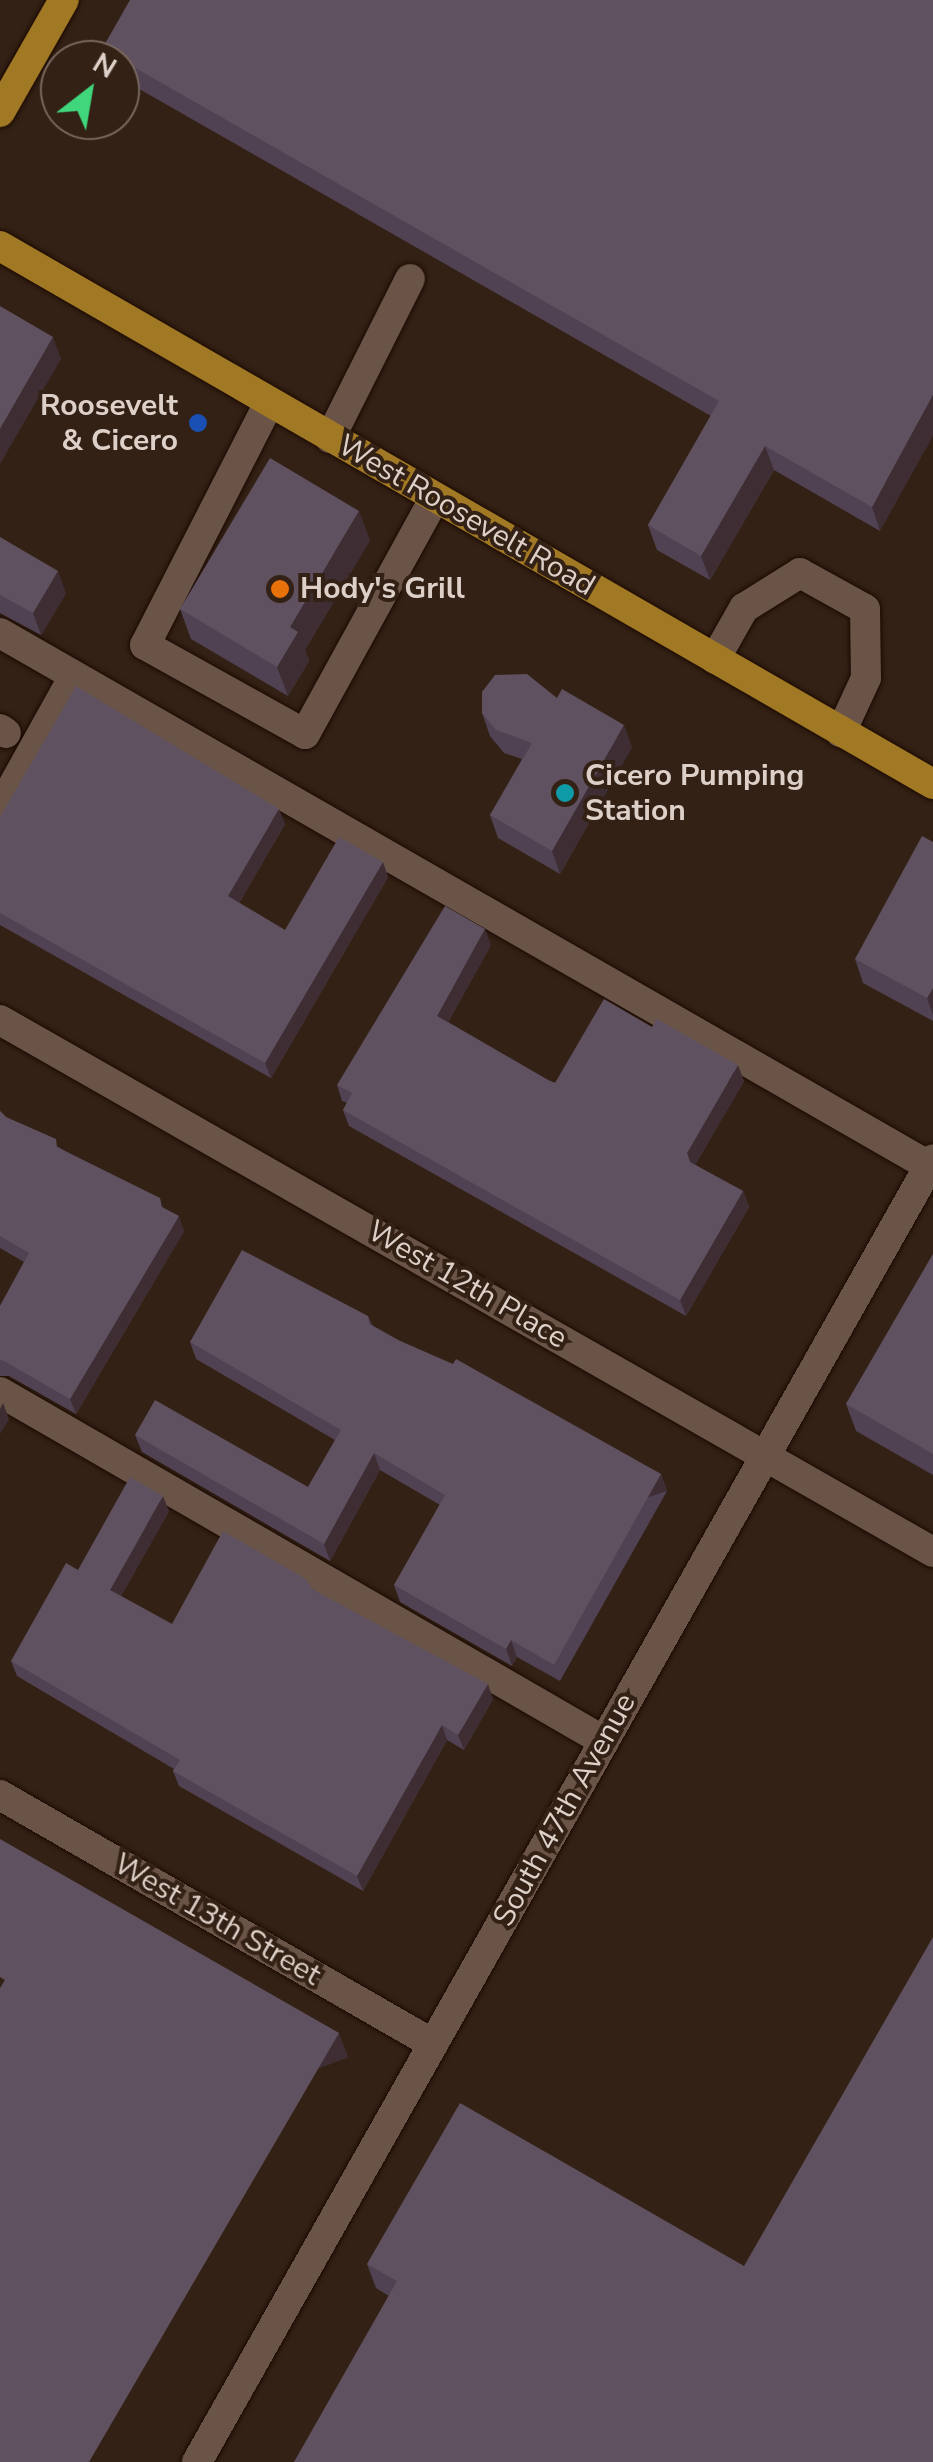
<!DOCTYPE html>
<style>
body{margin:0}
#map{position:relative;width:933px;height:2462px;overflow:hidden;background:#342115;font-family:"Nunito Sans",sans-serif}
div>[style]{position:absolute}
.roads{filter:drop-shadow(0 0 2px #1b0a02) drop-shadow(0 0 2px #1b0a02)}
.minor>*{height:30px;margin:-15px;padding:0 15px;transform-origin:15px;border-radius:15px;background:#6a5447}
.major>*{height:30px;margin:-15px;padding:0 15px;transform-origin:15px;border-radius:15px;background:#a17824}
.wall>*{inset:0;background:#504252}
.shaded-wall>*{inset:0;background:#3e2e34;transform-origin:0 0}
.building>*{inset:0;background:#5f515f}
.dots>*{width:28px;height:28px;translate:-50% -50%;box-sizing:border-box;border:5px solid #342115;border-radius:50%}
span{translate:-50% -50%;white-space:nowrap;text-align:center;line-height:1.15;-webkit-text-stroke:8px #342115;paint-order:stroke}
.poi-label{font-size:30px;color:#ddd0c8;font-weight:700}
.right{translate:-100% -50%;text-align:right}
.left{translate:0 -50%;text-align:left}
.street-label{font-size:30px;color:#ddd0c8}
.north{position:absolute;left:40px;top:40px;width:100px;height:100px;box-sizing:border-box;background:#342115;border:2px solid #78675d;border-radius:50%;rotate:31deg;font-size:28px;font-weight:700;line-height:40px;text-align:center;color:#ddd0c8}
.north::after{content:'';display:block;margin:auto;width:35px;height:45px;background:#40d77c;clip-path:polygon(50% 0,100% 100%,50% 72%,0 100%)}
</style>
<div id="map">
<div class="roads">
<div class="minor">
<div style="left:269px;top:403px;width:272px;rotate:117.1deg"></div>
<div style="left:145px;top:645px;width:183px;rotate:29.1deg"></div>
<div style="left:305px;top:734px;width:269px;rotate:-61.2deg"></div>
<div style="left:330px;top:438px;width:178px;rotate:-63.3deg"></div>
<div style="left:0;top:633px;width:1071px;rotate:29.84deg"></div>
<div style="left:715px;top:659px;width:59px;rotate:-60.4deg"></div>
<div style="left:744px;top:608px;width:66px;rotate:-32deg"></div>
<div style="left:800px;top:573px;width:74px;rotate:29deg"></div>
<div style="left:865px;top:609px;width:69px;rotate:89.2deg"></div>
<div style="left:866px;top:678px;width:60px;rotate:114.8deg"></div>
<div style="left:0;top:729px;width:7px;rotate:34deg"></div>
<div style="left:0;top:809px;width:152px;rotate:-60.9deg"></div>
<div style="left:0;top:1020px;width:1074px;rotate:29.69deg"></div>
<div style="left:0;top:1392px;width:698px;rotate:30.02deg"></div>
<div style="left:0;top:1795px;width:499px;rotate:29.9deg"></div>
<div style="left:197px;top:2462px;width:1496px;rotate:-60.54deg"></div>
</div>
<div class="major">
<div style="left:0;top:112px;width:129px;rotate:-60.3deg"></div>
<div style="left:0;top:246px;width:1077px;rotate:29.97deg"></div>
</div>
</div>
<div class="wall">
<div style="clip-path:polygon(933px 0,880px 531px,774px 470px,710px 580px,657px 550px,648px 525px,711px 416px,120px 78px,120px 60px,107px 60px,102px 49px)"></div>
<div style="clip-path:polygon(0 537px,66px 593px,41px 635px,0 613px)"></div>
<div style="clip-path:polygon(370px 540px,305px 650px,309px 661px,288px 696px,191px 639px,180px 609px)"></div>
<div style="clip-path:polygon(557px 698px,632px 747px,560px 874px,498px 838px,490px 815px,522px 759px,504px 753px,490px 736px,482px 713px)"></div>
<div style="clip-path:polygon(0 817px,285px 824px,239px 903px,285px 930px,383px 862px,388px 877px,271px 1078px,0 925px)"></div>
<div style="clip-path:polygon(933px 842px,933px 1021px,863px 983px,855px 959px)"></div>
<div style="clip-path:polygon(491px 945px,448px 1022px,548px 1080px,555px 1083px,744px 1081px,695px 1165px,743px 1191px,749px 1207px,686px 1316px,349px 1126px,343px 1110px,347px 1103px,342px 1101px,337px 1085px)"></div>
<div style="clip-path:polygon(0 1111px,6px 1117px,164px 1208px,184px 1231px,76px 1414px,9px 1376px,0 1376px,0 1306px,24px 1262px,0 1248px)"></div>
<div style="clip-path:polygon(933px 1254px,933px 1475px,856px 1431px,846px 1404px)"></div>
<div style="clip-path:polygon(368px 1316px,372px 1325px,398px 1340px,661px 1474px,667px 1491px,560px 1681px,517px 1657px,512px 1666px,400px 1602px,394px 1585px,440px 1505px,380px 1470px,330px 1561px,142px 1452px,135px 1435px,308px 1487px,335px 1440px,196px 1359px,190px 1342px)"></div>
<div style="clip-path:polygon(169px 1511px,121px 1596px,172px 1624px,312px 1589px,493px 1699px,464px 1750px,447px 1740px,363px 1891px,179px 1786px,173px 1771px,174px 1769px,17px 1676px,11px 1661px,78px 1570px)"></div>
<div style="clip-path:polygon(367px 2264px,744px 2266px,933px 2462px,389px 2296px,376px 2288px)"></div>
</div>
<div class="shaded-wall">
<div style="clip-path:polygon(53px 337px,61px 359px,0 464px,0 429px)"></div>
<div style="clip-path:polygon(933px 395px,933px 436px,880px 531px,872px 507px)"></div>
<div style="clip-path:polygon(765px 446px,774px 470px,710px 580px,701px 556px)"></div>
<div style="clip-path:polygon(359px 511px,370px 540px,305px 650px,309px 661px,288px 696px,277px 667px,290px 627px)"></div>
<div style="clip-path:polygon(58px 571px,66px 593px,41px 635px,33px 613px)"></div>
<div style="clip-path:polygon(624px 725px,632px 747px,560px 874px,552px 851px)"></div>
<div style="clip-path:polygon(279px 809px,285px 824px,234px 911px,228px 896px)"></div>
<div style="clip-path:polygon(383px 862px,388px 877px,271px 1078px,265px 1063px)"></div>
<div style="clip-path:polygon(485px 929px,491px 945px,442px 1032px,437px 1016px)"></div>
<div style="clip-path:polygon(933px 988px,933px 1015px,927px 998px)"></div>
<div style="clip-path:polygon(738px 1065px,744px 1081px,693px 1169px,687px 1153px)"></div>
<div style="clip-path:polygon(743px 1191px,749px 1207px,686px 1316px,680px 1300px)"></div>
<div style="clip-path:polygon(179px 1216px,184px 1231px,76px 1414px,70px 1399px)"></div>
<div style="clip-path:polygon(3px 1403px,9px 1419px,0 1434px,0 1409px)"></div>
<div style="clip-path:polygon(374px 1453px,380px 1470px,330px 1561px,324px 1544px)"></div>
<div style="left:661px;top:1474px;width:18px;height:219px;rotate:71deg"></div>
<div style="clip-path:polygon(163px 1496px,169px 1511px,116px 1605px,110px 1590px)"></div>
<div style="clip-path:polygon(511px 1640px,517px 1657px,512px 1666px,506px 1649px)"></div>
<div style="clip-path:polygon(488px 1684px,493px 1699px,464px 1750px,458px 1735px)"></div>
<div style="clip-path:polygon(442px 1725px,447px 1740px,363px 1891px,357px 1876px)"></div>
<div style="left:339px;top:2033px;width:26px;height:497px;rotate:69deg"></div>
</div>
<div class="building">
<div style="clip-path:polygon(130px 0,933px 0,933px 395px,872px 507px,765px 446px,701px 556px,648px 525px,719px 401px,102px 49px)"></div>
<div style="clip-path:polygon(0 306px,53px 337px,0 429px)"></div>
<div style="clip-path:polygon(270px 458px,359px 511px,290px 627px,298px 632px,277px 667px,180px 609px)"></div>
<div style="clip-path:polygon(0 537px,58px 571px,33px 613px,0 595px)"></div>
<div style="clip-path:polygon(527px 674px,557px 698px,562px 689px,624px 725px,552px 851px,490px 815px,532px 743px,496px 730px,482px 713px,482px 692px,495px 675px)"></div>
<div style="clip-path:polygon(76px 686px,279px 809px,228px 896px,285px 930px,339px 837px,383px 862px,265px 1063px,0 913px,0 817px)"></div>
<div style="clip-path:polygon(922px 836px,933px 842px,933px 988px,927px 998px,855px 959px)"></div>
<div style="clip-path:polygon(445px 906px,485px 929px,437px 1016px,548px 1080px,555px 1083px,604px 999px,652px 1027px,657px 1019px,738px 1065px,687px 1153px,690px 1162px,743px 1191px,680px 1300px,343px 1110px,352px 1093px,337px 1085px)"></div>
<div style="clip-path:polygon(0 1111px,6px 1117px,56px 1139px,57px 1147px,160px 1198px,162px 1207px,179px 1216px,70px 1399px,4px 1361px,0 1360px,0 1306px,29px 1253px,0 1236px)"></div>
<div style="clip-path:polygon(242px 1250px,368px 1316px,369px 1324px,398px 1340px,453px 1364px,456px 1359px,661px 1474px,554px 1665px,511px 1640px,506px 1649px,394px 1585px,445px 1495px,374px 1453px,324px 1544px,135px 1435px,155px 1400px,308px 1487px,341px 1430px,190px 1342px)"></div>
<div style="clip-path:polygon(933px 1254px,933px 1454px,846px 1404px)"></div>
<div style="clip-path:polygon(130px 1477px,163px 1496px,110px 1590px,172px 1624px,223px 1531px,306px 1579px,312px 1589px,488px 1684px,458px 1735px,442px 1725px,357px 1876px,173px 1771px,180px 1760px,11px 1661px,66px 1563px,78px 1570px)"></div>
<div style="clip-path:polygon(0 1839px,339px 2033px,89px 2462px,0 2462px,0 1988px,5px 1980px,0 1977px)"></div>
<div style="clip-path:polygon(933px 1937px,933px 2462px,294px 2462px,397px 2281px,367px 2264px,460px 2103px,744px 2266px)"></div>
</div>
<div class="dots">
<div style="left:198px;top:423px;background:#1a4fb4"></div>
<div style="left:280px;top:589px;background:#e8710a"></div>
<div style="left:565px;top:793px;background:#0f9aa8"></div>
</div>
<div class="poi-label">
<span class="right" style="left:178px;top:423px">Roosevelt<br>&amp; Cicero</span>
<span class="left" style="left:300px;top:589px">Hody's Grill</span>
<span class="left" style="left:585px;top:793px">Cicero Pumping<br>Station</span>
</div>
<div class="street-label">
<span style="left:466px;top:516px;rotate:30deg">West Roosevelt Road</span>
<span style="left:467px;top:1285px;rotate:30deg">West 12th Place</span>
<span style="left:565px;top:1810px;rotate:-61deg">South 47th Avenue</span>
<span style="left:217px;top:1920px;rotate:30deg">West 13th Street</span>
</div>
<div class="north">N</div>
</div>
